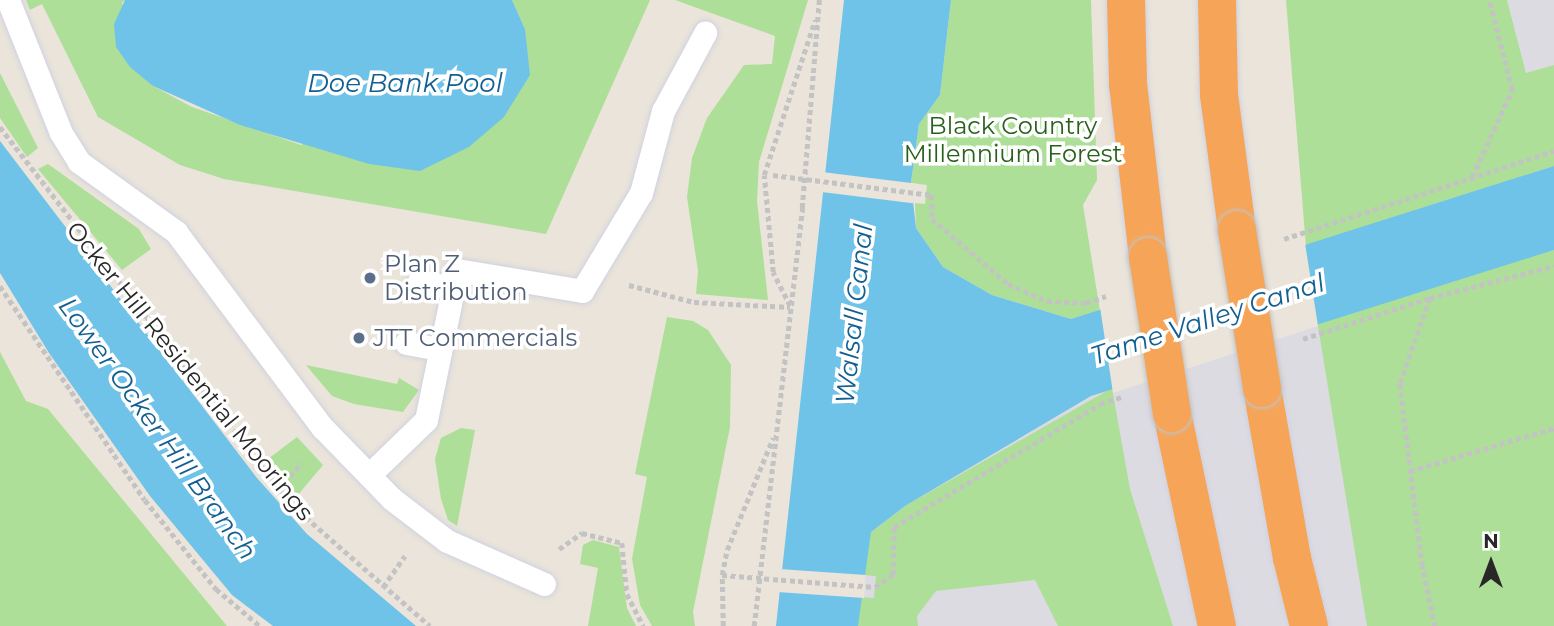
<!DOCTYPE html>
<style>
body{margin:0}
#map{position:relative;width:1554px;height:626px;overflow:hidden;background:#eae4da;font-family:Montserrat,sans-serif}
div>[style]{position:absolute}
.industrial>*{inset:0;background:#dddbe2}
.green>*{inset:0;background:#addf98}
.water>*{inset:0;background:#70c3e8}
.pier>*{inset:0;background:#eae4da;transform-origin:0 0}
.path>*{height:4.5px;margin-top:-2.25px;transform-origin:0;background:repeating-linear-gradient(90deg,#c3c3c3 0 5px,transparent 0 8.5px)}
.roads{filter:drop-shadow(0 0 2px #cfd2e0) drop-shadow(0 0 2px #cfd2e0)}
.lane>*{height:23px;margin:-11.5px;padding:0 11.5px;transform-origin:11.5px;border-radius:11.5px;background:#fff}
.highway>*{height:38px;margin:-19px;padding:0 19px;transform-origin:19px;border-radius:19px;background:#f6a558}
.path-bridge>*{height:4.5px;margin-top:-2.25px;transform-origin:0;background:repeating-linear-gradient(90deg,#c3c3c3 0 5px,transparent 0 8.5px)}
.bridges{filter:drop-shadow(0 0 2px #c3c3c3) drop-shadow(0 0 2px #c3c3c3)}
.highway-bridge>*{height:38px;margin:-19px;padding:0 19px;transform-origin:19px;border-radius:19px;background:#f6a558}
.dots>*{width:19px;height:19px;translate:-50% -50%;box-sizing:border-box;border:4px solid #fff;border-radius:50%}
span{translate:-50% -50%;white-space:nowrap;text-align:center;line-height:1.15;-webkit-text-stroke:7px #fff;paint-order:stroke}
.park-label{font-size:24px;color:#27611c}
.service-label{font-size:24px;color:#4e5e75}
.left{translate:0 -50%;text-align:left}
.street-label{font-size:24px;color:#282828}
.water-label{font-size:26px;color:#135f91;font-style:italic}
.north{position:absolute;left:1456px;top:528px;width:70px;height:70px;-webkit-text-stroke:5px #fff;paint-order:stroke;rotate:0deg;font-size:19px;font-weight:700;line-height:28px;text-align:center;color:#282828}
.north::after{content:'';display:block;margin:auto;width:24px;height:32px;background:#282828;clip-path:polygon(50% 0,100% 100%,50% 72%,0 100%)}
</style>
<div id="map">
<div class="industrial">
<div style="clip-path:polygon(1507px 0,1554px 0,1554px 65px,1526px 73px)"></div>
<div style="clip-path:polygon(1554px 203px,1554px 626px,811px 626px,852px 368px)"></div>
</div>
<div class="green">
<div style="clip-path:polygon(26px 0,125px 0,122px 3px,153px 86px,192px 107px,301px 145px,525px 29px,512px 0,650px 0,546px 234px,224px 179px,180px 165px,98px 117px,42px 4px,30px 10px)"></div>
<div style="clip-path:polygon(675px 0,808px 0,759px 162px,757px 201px,768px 300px,696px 294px,698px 271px,687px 197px,692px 158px,707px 118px,744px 65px,772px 64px,775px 36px)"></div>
<div style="clip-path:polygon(951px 0,1091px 0,1097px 180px,1083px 205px,1100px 311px,1071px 319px,992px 295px,943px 267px,916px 228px,915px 203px,925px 204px,927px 185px,911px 183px,919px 124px,940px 95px)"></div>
<div style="clip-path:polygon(1286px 0,1507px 0,1526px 73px,1554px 65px,1554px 166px,1306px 247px)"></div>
<div style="clip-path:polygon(0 73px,38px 148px,27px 157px,0 118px)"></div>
<div style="clip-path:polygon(48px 164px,139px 229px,151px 249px,122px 270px,38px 169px)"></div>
<div style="clip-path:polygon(1554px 250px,1554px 626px,1367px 626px,1317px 320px)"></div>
<div style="clip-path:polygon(667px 317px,693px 321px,708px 330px,731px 365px,730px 427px,693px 612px,695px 626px,652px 626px,640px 605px,632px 559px,647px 477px,635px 474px)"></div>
<div style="clip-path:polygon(0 352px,26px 401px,48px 409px,227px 626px,0 626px)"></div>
<div style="clip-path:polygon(306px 365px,397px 384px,399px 378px,419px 390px,403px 412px,354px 404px,332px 396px)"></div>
<div style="clip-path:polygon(1112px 388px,1130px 489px,1173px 626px,1058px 626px,1035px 580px,936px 591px,917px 616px,918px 626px,858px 626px,860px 597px,874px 598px,876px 576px,863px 575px,871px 532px,905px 506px)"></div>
<div style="clip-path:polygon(461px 428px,475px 430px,457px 526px,448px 520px,441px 499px,435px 459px,441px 438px)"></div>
<div style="clip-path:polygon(297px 437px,323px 465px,297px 496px,268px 459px)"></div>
<div style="clip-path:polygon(593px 540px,619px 547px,627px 608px,636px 626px,588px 626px,598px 568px,580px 564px,583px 545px)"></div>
</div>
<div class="water">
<div style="clip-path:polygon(125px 0,512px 0,525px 29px,530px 75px,504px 117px,469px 147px,420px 171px,369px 164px,240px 125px,153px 86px,130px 67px,116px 47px,114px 24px)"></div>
<div style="clip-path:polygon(844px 0,951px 0,940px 95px,919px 124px,911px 183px,916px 228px,943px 267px,992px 295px,1071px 319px,1554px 166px,1554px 250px,1091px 396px,905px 506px,871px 532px,858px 626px,776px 626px)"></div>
<div style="clip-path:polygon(0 141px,257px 478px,307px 534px,416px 626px,273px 626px,232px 595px,150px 496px,49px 353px,0 273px)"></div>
</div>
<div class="pier">
<div style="left:822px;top:172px;width:94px;height:20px;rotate:7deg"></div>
<div style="clip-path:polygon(1305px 243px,1318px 326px,1113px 393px,1100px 307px)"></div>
<div style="left:779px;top:569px;width:87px;height:23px;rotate:4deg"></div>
</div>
<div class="path">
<div style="left:0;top:127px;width:479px;rotate:52.3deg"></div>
<div style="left:293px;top:506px;width:182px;rotate:41.2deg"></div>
<div style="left:1472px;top:177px;width:96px;rotate:-65.3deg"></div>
<div style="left:1512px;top:90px;width:93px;rotate:-104.3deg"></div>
<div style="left:932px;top:195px;width:24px;rotate:90deg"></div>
<div style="left:932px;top:219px;width:100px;rotate:40.5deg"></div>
<div style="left:1008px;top:284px;width:43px;rotate:23.6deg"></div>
<div style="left:1047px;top:301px;width:39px;rotate:3deg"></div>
<div style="left:1086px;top:303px;width:21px;rotate:-19deg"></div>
<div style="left:1284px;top:239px;width:284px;rotate:-18.1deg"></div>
<div style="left:629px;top:285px;width:67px;rotate:14.7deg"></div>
<div style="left:694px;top:302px;width:96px;rotate:3deg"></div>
<div style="left:0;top:286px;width:258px;rotate:55.9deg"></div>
<div style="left:145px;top:500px;width:114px;rotate:51.4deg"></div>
<div style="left:216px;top:589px;width:57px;rotate:40.1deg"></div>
<div style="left:1430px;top:298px;width:91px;rotate:109.2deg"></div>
<div style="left:1400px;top:384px;width:181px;rotate:83deg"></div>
<div style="left:1422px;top:564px;width:63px;rotate:78.2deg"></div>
<div style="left:790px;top:306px;width:38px;rotate:-117deg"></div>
<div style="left:773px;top:272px;width:97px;rotate:-95.3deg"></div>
<div style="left:764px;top:175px;width:163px;rotate:-71.8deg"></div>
<div style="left:1303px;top:339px;width:133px;rotate:-17.9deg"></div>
<div style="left:1430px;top:298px;width:128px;rotate:-14.5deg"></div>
<div style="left:1410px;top:471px;width:150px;rotate:-16.6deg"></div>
<div style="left:279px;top:489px;width:35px;rotate:-49deg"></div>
<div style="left:559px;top:549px;width:28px;rotate:-35deg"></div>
<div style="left:582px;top:533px;width:41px;rotate:14deg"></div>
<div style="left:622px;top:543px;width:51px;rotate:84.4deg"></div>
<div style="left:627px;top:594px;width:36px;rotate:63deg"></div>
<div style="left:383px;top:587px;width:38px;rotate:-55deg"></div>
<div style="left:875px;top:587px;width:22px;rotate:-34deg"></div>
<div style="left:893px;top:575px;width:48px;rotate:-88.8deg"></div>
<div style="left:894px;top:527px;width:240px;rotate:-30.8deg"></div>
<div style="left:1100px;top:404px;width:22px;rotate:-18deg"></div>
<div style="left:723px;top:626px;width:51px;rotate:-91.1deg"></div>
<div style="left:722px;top:575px;width:25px;rotate:-79deg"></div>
<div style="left:727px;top:550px;width:121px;rotate:-67.7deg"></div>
<div style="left:754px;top:626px;width:421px;rotate:-83.4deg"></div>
<div style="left:802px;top:208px;width:209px;rotate:-85.3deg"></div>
</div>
<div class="roads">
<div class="lane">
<div style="left:8px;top:0;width:143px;rotate:68.3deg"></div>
<div style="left:61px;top:133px;width:34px;rotate:58deg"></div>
<div style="left:79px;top:162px;width:120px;rotate:35.8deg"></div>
<div style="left:176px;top:232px;width:244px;rotate:53.2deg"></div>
<div style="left:322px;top:427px;width:100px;rotate:45.8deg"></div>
<div style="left:392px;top:499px;width:69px;rotate:37.4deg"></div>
<div style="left:447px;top:541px;width:106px;rotate:23.9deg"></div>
<div style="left:419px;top:281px;width:35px;rotate:12deg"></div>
<div style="left:406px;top:343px;width:35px;rotate:10deg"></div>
<div style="left:369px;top:475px;width:79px;rotate:-44deg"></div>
<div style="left:426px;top:420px;width:153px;rotate:-78.3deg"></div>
<div style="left:457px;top:270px;width:127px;rotate:9.5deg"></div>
<div style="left:582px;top:291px;width:114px;rotate:-59deg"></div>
<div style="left:641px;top:193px;width:85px;rotate:-75deg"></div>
<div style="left:663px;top:111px;width:89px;rotate:-61.7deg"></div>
</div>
<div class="highway">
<div style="left:1126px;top:0;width:84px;rotate:88.6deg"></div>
<div style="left:1128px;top:84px;width:174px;rotate:83.4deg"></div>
<div style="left:1217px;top:0;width:95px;rotate:88.8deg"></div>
<div style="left:1219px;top:95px;width:136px;rotate:82.4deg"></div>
<div style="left:1262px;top:388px;width:173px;rotate:80deg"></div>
<div style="left:1292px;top:558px;width:70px;rotate:76deg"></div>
<div style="left:1172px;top:413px;width:218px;rotate:78.1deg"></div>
</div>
</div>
<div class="path-bridge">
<div style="left:773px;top:175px;width:160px;rotate:7.2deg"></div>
<div style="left:722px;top:575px;width:153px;rotate:4.5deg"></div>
</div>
<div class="bridges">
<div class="highway-bridge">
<div style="left:1237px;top:230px;width:160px;rotate:81deg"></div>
<div style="left:1148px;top:257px;width:158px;rotate:81.3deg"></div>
</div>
</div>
<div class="dots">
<div style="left:370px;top:278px;background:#5c6f8a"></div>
<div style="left:359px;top:338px;background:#5c6f8a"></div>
</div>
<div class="park-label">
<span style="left:1013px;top:140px">Black Country<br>Millennium Forest</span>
</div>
<div class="service-label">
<span class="left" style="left:384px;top:278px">Plan Z<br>Distribution</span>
<span class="left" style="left:373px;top:338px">JTT Commercials</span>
</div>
<div class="street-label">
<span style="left:190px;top:371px;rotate:51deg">Ocker Hill Residential Moorings</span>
</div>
<div class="water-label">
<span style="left:405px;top:84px">Doe Bank Pool</span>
<span style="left:855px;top:314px;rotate:-84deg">Walsall Canal</span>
<span style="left:1208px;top:320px;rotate:-18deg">Tame Valley Canal</span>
<span style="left:157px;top:429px;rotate:54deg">Lower Ocker Hill Branch</span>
</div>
<div class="north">N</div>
</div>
